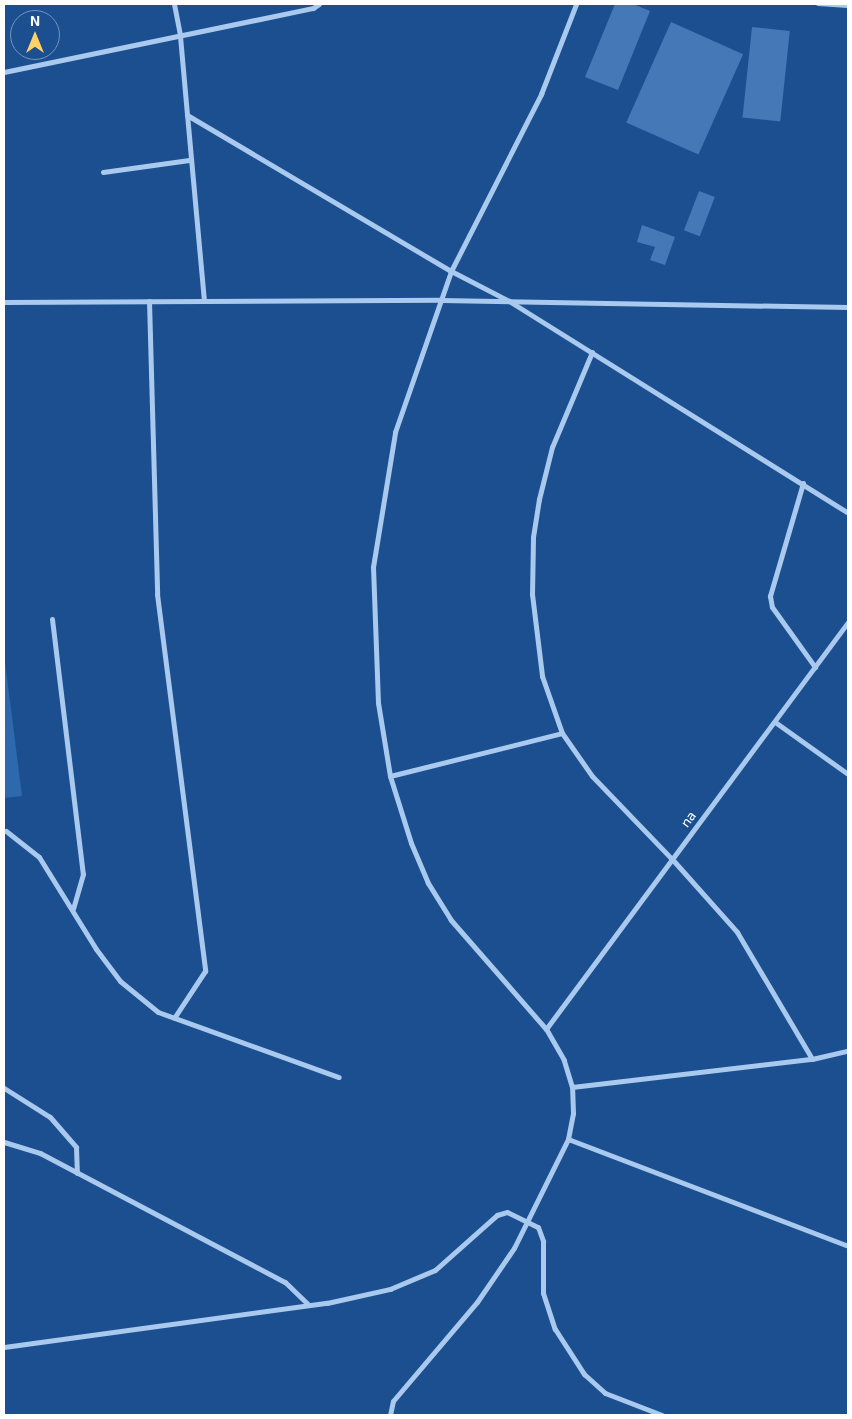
<!DOCTYPE html>
<style>
body{margin:0}
#map{position:relative;width:852px;height:1419px;overflow:hidden;background:#1b4f8f;font-family:"Exo 2",sans-serif}
div>[style]{position:absolute}
.green>*{inset:0;background:#2e69ad}
.building>*{inset:0;background:#4478b7;transform-origin:0 0}
.service>*{height:4px;margin:-2px;padding:0 2px;transform-origin:2px;border-radius:2px;background:#a9c9ee}
.minor>*{height:5px;margin:-2.5px;padding:0 2.5px;transform-origin:2.5px;border-radius:2.5px;background:#a9c9ee}
span{translate:-50% -50%;white-space:nowrap;text-align:center;line-height:1.15;-webkit-text-stroke:4px #1b4f8f;paint-order:stroke}
.street-label{font-size:14px;color:#fff}
.frame{position:absolute;inset:0;border:5px solid #fff;pointer-events:none}
.north{position:absolute;left:10px;top:10px;width:50px;height:50px;box-sizing:border-box;background:#1b4f8f;border:1px solid #7695bc;border-radius:50%;rotate:0deg;font-size:14px;font-weight:700;line-height:20px;text-align:center;color:#fff}
.north::after{content:'';display:block;margin:auto;width:18px;height:22px;background:#ffd166;clip-path:polygon(50% 0,100% 100%,50% 72%,0 100%)}
</style>
<div id="map">
<div class="green">
<div style="clip-path:polygon(4px 654px,22px 796px,4px 798px)"></div>
</div>
<div class="building">
<div style="clip-path:polygon(615px 4px,633px 4px,650px 11px,618px 90px,585px 77px)"></div>
<div style="left:671px;top:22px;width:79px;height:110px;rotate:24deg"></div>
<div style="left:752px;top:27px;width:38px;height:91px;rotate:6deg"></div>
<div style="left:699px;top:191px;width:17px;height:42px;rotate:21deg"></div>
<div style="clip-path:polygon(642px 225px,675px 237px,665px 265px,650px 260px,655px 247px,637px 242px)"></div>
</div>
<div class="service">
<div style="left:818px;top:4px;width:30px;rotate:4deg"></div>
</div>
<div class="minor">
<div style="left:174px;top:4px;width:33px;rotate:79deg"></div>
<div style="left:180px;top:36px;width:79px;rotate:84.9deg"></div>
<div style="left:4px;top:72px;width:316px;rotate:-11.7deg"></div>
<div style="left:313px;top:8px;width:7px;rotate:-34deg"></div>
<div style="left:103px;top:172px;width:87px;rotate:-7.9deg"></div>
<div style="left:149px;top:301px;width:293px;rotate:88.4deg"></div>
<div style="left:157px;top:594px;width:380px;rotate:82.7deg"></div>
<div style="left:205px;top:971px;width:56px;rotate:123.4deg"></div>
<div style="left:204px;top:301px;width:187px;rotate:-95.2deg"></div>
<div style="left:187px;top:115px;width:307px;rotate:30.6deg"></div>
<div style="left:451px;top:271px;width:65px;rotate:27.3deg"></div>
<div style="left:509px;top:301px;width:400px;rotate:32deg"></div>
<div style="left:4px;top:302px;width:437px;rotate:-0.3deg"></div>
<div style="left:441px;top:300px;width:407px;rotate:1deg"></div>
<div style="left:592px;top:352px;width:103px;rotate:112.8deg"></div>
<div style="left:552px;top:447px;width:54px;rotate:104deg"></div>
<div style="left:539px;top:499px;width:39px;rotate:99deg"></div>
<div style="left:533px;top:538px;width:56px;rotate:91deg"></div>
<div style="left:532px;top:594px;width:83px;rotate:83deg"></div>
<div style="left:542px;top:676px;width:60px;rotate:70.7deg"></div>
<div style="left:562px;top:733px;width:52px;rotate:55.1deg"></div>
<div style="left:592px;top:776px;width:115px;rotate:46.1deg"></div>
<div style="left:672px;top:859px;width:98px;rotate:48.3deg"></div>
<div style="left:737px;top:932px;width:147px;rotate:59.4deg"></div>
<div style="left:803px;top:483px;width:118px;rotate:106.3deg"></div>
<div style="left:770px;top:596px;width:11px;rotate:80deg"></div>
<div style="left:772px;top:607px;width:74px;rotate:54.4deg"></div>
<div style="left:52px;top:619px;width:257px;rotate:83.1deg"></div>
<div style="left:83px;top:874px;width:36px;rotate:106deg"></div>
<div style="left:775px;top:722px;width:90px;rotate:35.5deg"></div>
<div style="left:390px;top:776px;width:177px;rotate:-14deg"></div>
<div style="left:6px;top:831px;width:42px;rotate:38.2deg"></div>
<div style="left:39px;top:857px;width:108px;rotate:58.2deg"></div>
<div style="left:96px;top:949px;width:40px;rotate:53deg"></div>
<div style="left:120px;top:981px;width:49px;rotate:39.2deg"></div>
<div style="left:158px;top:1012px;width:192px;rotate:19.8deg"></div>
<div style="left:546px;top:1029px;width:507px;rotate:-53.42deg"></div>
<div style="left:572px;top:1087px;width:242px;rotate:-6.7deg"></div>
<div style="left:812px;top:1059px;width:37px;rotate:-13deg"></div>
<div style="left:4px;top:1088px;width:54px;rotate:32.2deg"></div>
<div style="left:50px;top:1117px;width:40px;rotate:49deg"></div>
<div style="left:76px;top:1147px;width:26px;rotate:88deg"></div>
<div style="left:568px;top:1139px;width:300px;rotate:20.9deg"></div>
<div style="left:4px;top:1142px;width:38px;rotate:17deg"></div>
<div style="left:40px;top:1153px;width:277px;rotate:27.8deg"></div>
<div style="left:285px;top:1282px;width:33px;rotate:44deg"></div>
<div style="left:4px;top:1347px;width:326px;rotate:-7.8deg"></div>
<div style="left:327px;top:1303px;width:65px;rotate:-12.5deg"></div>
<div style="left:390px;top:1289px;width:49px;rotate:-22.9deg"></div>
<div style="left:435px;top:1270px;width:83px;rotate:-41.6deg"></div>
<div style="left:497px;top:1215px;width:10px;rotate:-17deg"></div>
<div style="left:507px;top:1212px;width:34px;rotate:26deg"></div>
<div style="left:538px;top:1227px;width:15px;rotate:70deg"></div>
<div style="left:543px;top:1241px;width:52px;rotate:90deg"></div>
<div style="left:543px;top:1293px;width:38px;rotate:72deg"></div>
<div style="left:555px;top:1329px;width:54px;rotate:57.2deg"></div>
<div style="left:584px;top:1374px;width:28px;rotate:42deg"></div>
<div style="left:605px;top:1393px;width:61px;rotate:21.1deg"></div>
<div style="left:390px;top:1415px;width:14px;rotate:-78deg"></div>
<div style="left:393px;top:1401px;width:130px;rotate:-49.7deg"></div>
<div style="left:477px;top:1302px;width:65px;rotate:-55.6deg"></div>
<div style="left:514px;top:1248px;width:122px;rotate:-63.6deg"></div>
<div style="left:568px;top:1139px;width:26px;rotate:-79deg"></div>
<div style="left:573px;top:1113px;width:26px;rotate:-92deg"></div>
<div style="left:572px;top:1087px;width:28px;rotate:-107deg"></div>
<div style="left:564px;top:1060px;width:36px;rotate:-120deg"></div>
<div style="left:546px;top:1029px;width:145px;rotate:-131.1deg"></div>
<div style="left:451px;top:920px;width:44px;rotate:-121.9deg"></div>
<div style="left:428px;top:883px;width:43px;rotate:-113deg"></div>
<div style="left:411px;top:843px;width:70px;rotate:-107.4deg"></div>
<div style="left:390px;top:776px;width:74px;rotate:-99.3deg"></div>
<div style="left:378px;top:703px;width:136px;rotate:-92.1deg"></div>
<div style="left:373px;top:567px;width:137px;rotate:-80.7deg"></div>
<div style="left:395px;top:432px;width:170px;rotate:-70.8deg"></div>
<div style="left:451px;top:271px;width:199px;rotate:-63deg"></div>
<div style="left:541px;top:94px;width:97px;rotate:-68.7deg"></div>
</div>
<div class="street-label">
<span style="left:688px;top:819px;rotate:-53deg">na</span>
</div>
<div class="frame"></div>
<div class="north">N</div>
</div>
